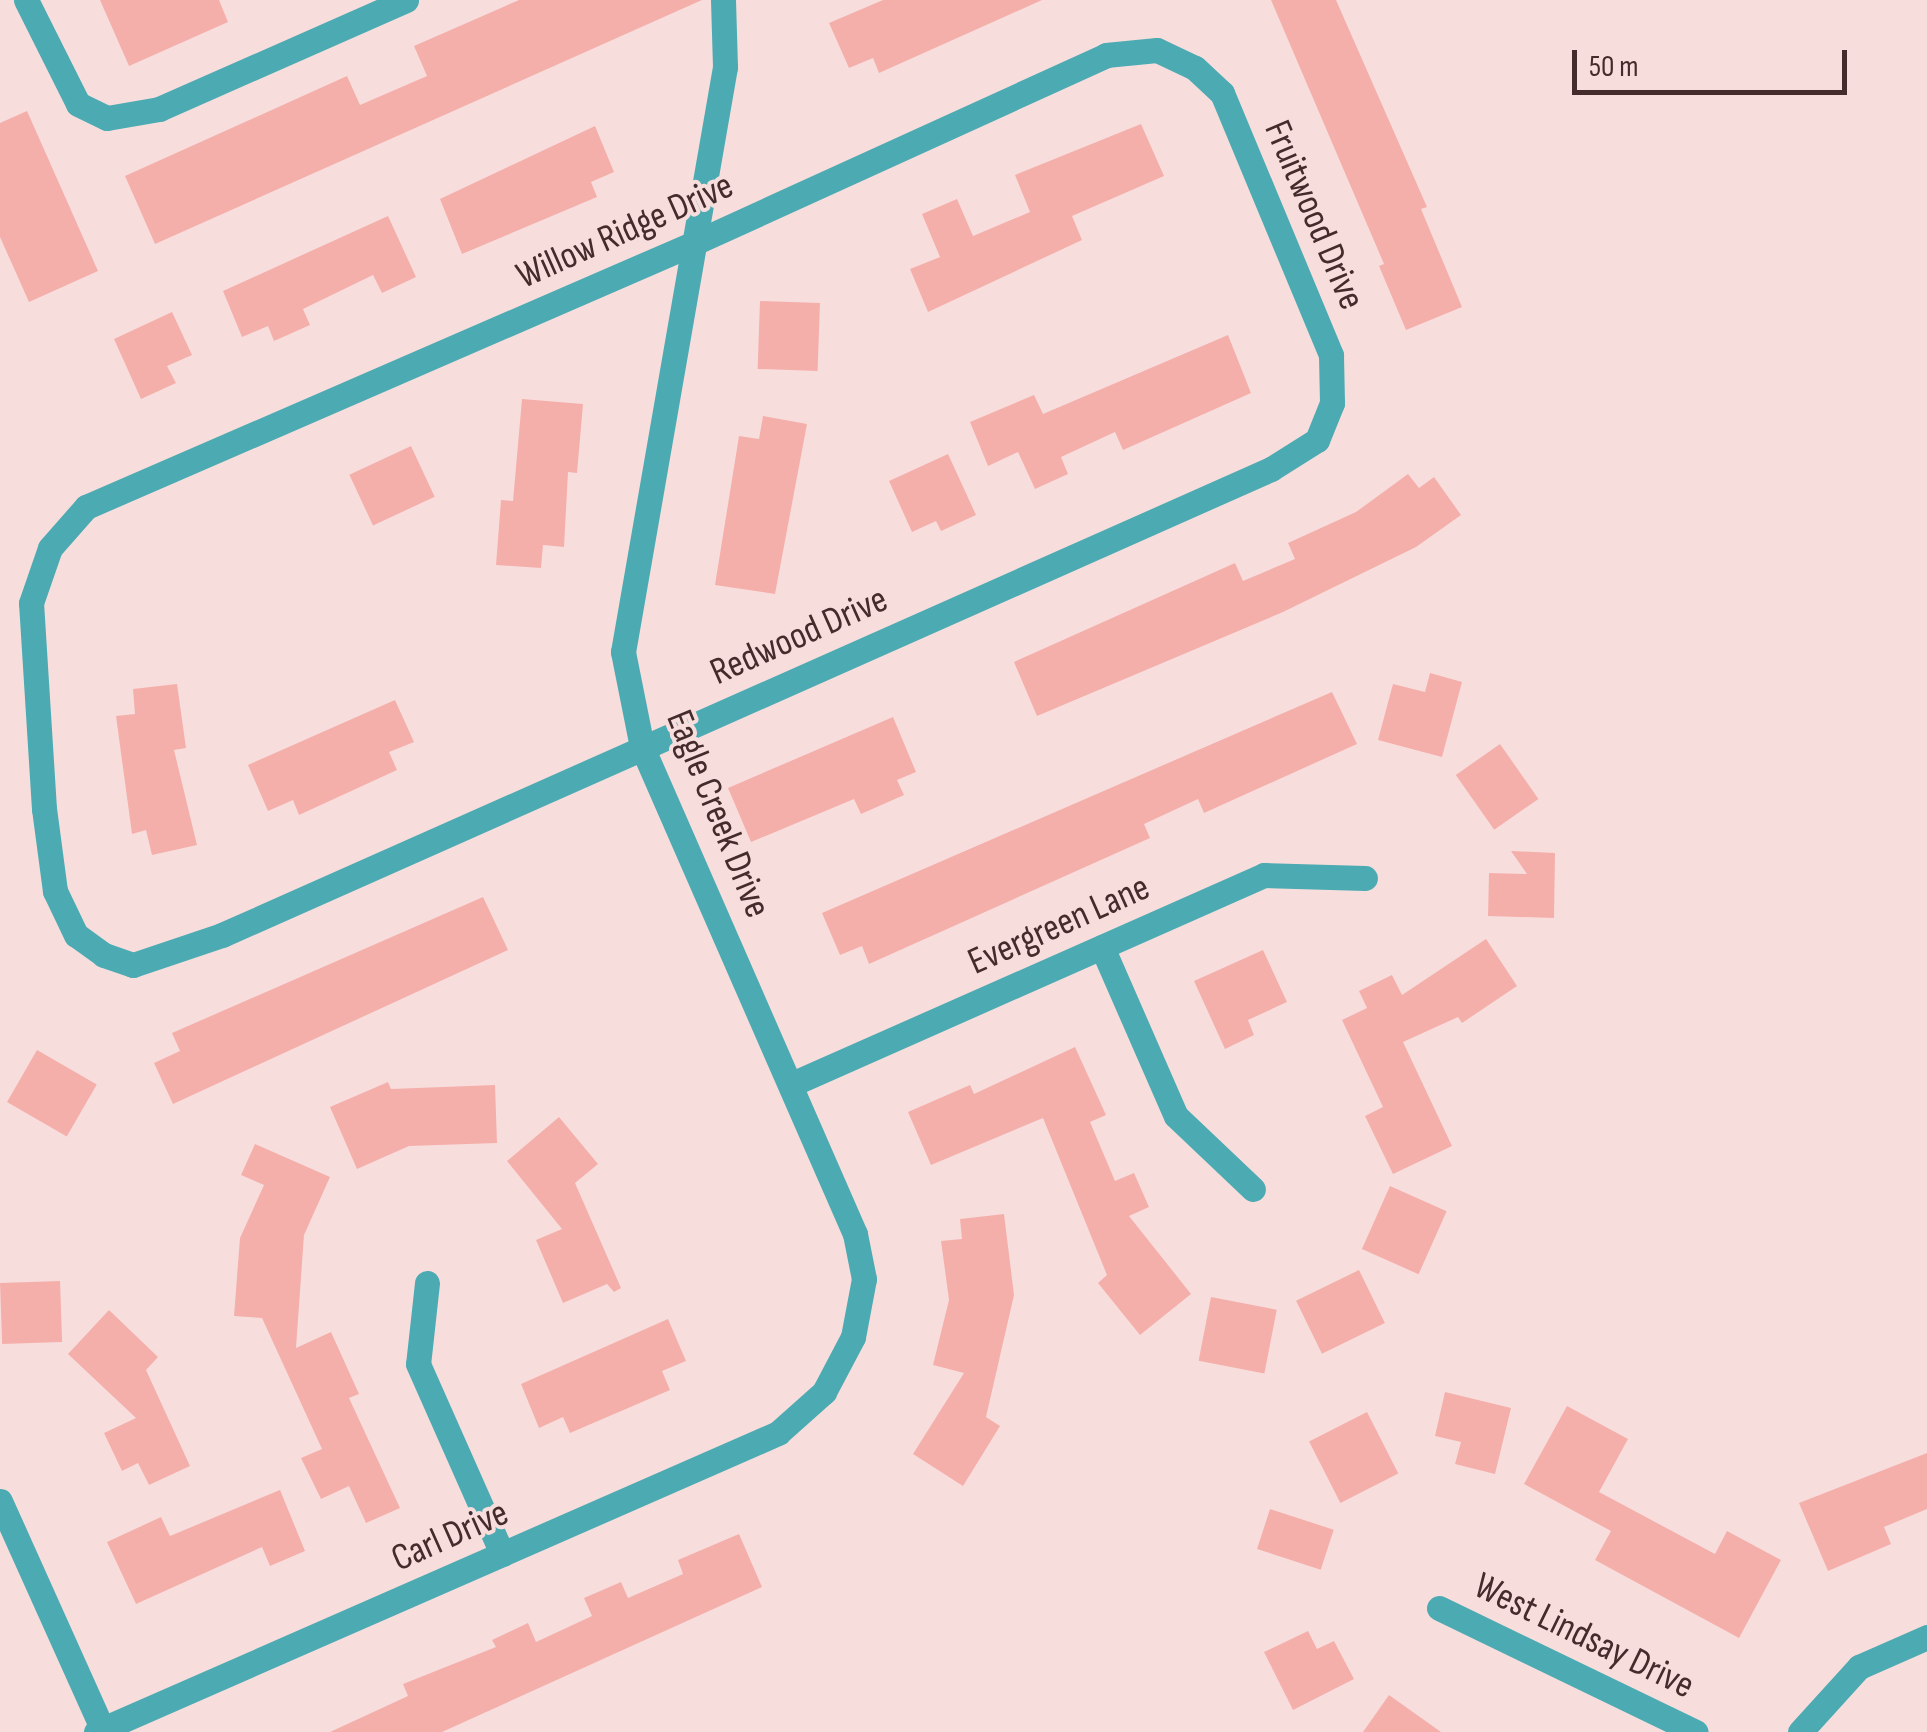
<!DOCTYPE html>
<style>
body{margin:0}
#map{position:relative;width:1927px;height:1732px;overflow:hidden;background:#f7dedd;font-family:"Sofia Sans Condensed",sans-serif}
div>[style]{position:absolute}
.building>*{inset:0;background:#f5afab;transform-origin:0 0}
.minor>*{height:25px;margin:-12.5px;padding:0 12.5px;transform-origin:12.5px;border-radius:12.5px;background:#4cabb2}
span{translate:-50% -50%;white-space:nowrap;text-align:center;line-height:1.15;-webkit-text-stroke:8px #f7dedd;paint-order:stroke}
.street-label{font-size:38px;color:#432c2b}
.scale{position:absolute;left:1572px;top:50px;width:275px;height:45px;box-sizing:border-box;border:5px solid #432c2b;border-top:0;padding-left:12px;font-size:30px;line-height:35px;white-space:nowrap;color:#432c2b;-webkit-text-stroke:8px #f7dedd;paint-order:stroke}
</style>
<div id="map">
<div class="building">
<div style="clip-path:polygon(100px 0,219px 0,228px 22px,129px 66px)"></div>
<div style="clip-path:polygon(519px 0,702px 0,155px 244px,125px 176px,347px 76px,360px 105px,427px 76px,414px 46px)"></div>
<div style="clip-path:polygon(883px 0,1042px 0,879px 73px,873px 58px,849px 68px,829px 23px)"></div>
<div style="clip-path:polygon(1271px 0,1336px 0,1427px 207px,1421px 209px,1462px 307px,1406px 330px,1379px 266px,1384px 264px)"></div>
<div style="clip-path:polygon(27px 111px,98px 271px,29px 302px,0 237px,0 123px)"></div>
<div style="clip-path:polygon(1141px 124px,1164px 176px,1072px 216px,1082px 240px,928px 312px,910px 269px,940px 257px,922px 214px,957px 199px,973px 236px,1030px 212px,1015px 175px)"></div>
<div style="clip-path:polygon(595px 126px,614px 172px,591px 182px,597px 197px,462px 254px,440px 199px)"></div>
<div style="clip-path:polygon(388px 216px,416px 277px,382px 293px,373px 275px,303px 309px,310px 325px,274px 341px,268px 326px,242px 337px,223px 291px)"></div>
<div style="left:760px;top:301px;width:60px;height:68px;rotate:2deg"></div>
<div style="clip-path:polygon(172px 312px,192px 355px,167px 366px,176px 383px,141px 399px,114px 339px)"></div>
<div style="clip-path:polygon(1228px 335px,1251px 393px,1123px 450px,1115px 432px,1061px 457px,1068px 474px,1035px 489px,1018px 452px,988px 466px,970px 422px,1034px 395px,1043px 414px)"></div>
<div style="clip-path:polygon(522px 399px,583px 404px,577px 473px,568px 472px,564px 547px,543px 545px,541px 568px,496px 565px,501px 500px,513px 501px)"></div>
<div style="clip-path:polygon(763px 416px,807px 424px,775px 594px,715px 585px,739px 436px,759px 439px)"></div>
<div style="left:411px;top:446px;width:56px;height:68px;rotate:65deg"></div>
<div style="clip-path:polygon(948px 454px,976px 515px,941px 531px,936px 521px,912px 532px,889px 481px)"></div>
<div style="clip-path:polygon(1408px 474px,1419px 488px,1434px 477px,1461px 515px,1416px 547px,1283px 612px,1037px 716px,1014px 662px,1235px 563px,1243px 581px,1295px 559px,1288px 543px,1356px 512px)"></div>
<div style="clip-path:polygon(1430px 673px,1462px 682px,1442px 757px,1378px 740px,1393px 684px,1425px 692px)"></div>
<div style="clip-path:polygon(177px 684px,186px 748px,174px 750px,197px 845px,152px 855px,146px 830px,132px 834px,116px 716px,135px 714px,133px 689px)"></div>
<div style="clip-path:polygon(1332px 692px,1357px 744px,1204px 813px,1198px 799px,1144px 824px,1150px 838px,869px 964px,862px 946px,840px 955px,822px 913px)"></div>
<div style="clip-path:polygon(395px 700px,414px 742px,389px 752px,397px 770px,299px 815px,293px 800px,268px 811px,248px 765px)"></div>
<div style="clip-path:polygon(893px 717px,916px 772px,897px 780px,904px 795px,861px 814px,854px 799px,751px 842px,728px 788px)"></div>
<div style="left:1500px;top:744px;width:67px;height:54px;rotate:55deg"></div>
<div style="clip-path:polygon(1511px 851px,1555px 853px,1554px 918px,1488px 916px,1489px 873px,1527px 874px)"></div>
<div style="clip-path:polygon(483px 897px,508px 950px,173px 1104px,154px 1063px,180px 1051px,172px 1033px)"></div>
<div style="clip-path:polygon(1486px 939px,1517px 986px,1462px 1023px,1458px 1017px,1403px 1042px,1452px 1146px,1393px 1174px,1365px 1116px,1383px 1107px,1342px 1020px,1367px 1008px,1359px 991px,1392px 975px,1402px 995px)"></div>
<div style="clip-path:polygon(1263px 950px,1287px 1002px,1248px 1020px,1254px 1035px,1225px 1049px,1194px 981px)"></div>
<div style="clip-path:polygon(1075px 1047px,1106px 1115px,1090px 1122px,1115px 1181px,1134px 1173px,1149px 1207px,1129px 1216px,1191px 1294px,1140px 1335px,1098px 1283px,1107px 1275px,1043px 1118px,931px 1165px,908px 1112px,970px 1085px,974px 1094px)"></div>
<div style="left:37px;top:1050px;width:69px;height:60px;rotate:30deg"></div>
<div style="clip-path:polygon(388px 1082px,391px 1089px,495px 1085px,497px 1143px,409px 1146px,357px 1169px,330px 1107px)"></div>
<div style="clip-path:polygon(559px 1117px,598px 1164px,575px 1183px,621px 1288px,614px 1292px,607px 1284px,563px 1303px,536px 1240px,562px 1229px,507px 1161px)"></div>
<div style="clip-path:polygon(255px 1144px,330px 1177px,304px 1235px,296px 1348px,331px 1332px,359px 1394px,349px 1398px,400px 1508px,366px 1523px,349px 1486px,321px 1499px,301px 1458px,322px 1449px,262px 1318px,234px 1316px,240px 1238px,264px 1185px,241px 1175px)"></div>
<div style="left:1390px;top:1186px;width:62px;height:69px;rotate:24deg"></div>
<div style="clip-path:polygon(1004px 1214px,1014px 1295px,986px 1417px,1000px 1426px,963px 1486px,913px 1454px,964px 1373px,933px 1365px,949px 1300px,941px 1241px,962px 1239px,960px 1219px)"></div>
<div style="left:1359px;top:1270px;width:59px;height:70px;rotate:64deg"></div>
<div style="left:60px;top:1281px;width:61px;height:60px;rotate:88deg"></div>
<div style="left:1211px;top:1297px;width:67px;height:65px;rotate:11deg"></div>
<div style="clip-path:polygon(109px 1310px,158px 1357px,146px 1370px,190px 1466px,149px 1485px,138px 1463px,122px 1471px,104px 1433px,136px 1418px,68px 1354px)"></div>
<div style="clip-path:polygon(668px 1319px,686px 1361px,662px 1371px,670px 1390px,570px 1433px,563px 1417px,539px 1428px,521px 1384px)"></div>
<div style="clip-path:polygon(1445px 1392px,1511px 1408px,1495px 1474px,1455px 1464px,1461px 1442px,1435px 1436px)"></div>
<div style="clip-path:polygon(1567px 1406px,1628px 1439px,1599px 1492px,1715px 1554px,1727px 1531px,1781px 1560px,1739px 1638px,1595px 1560px,1611px 1531px,1524px 1484px)"></div>
<div style="left:1367px;top:1412px;width:69px;height:65px;rotate:63deg"></div>
<div style="clip-path:polygon(1927px 1453px,1927px 1509px,1884px 1527px,1891px 1544px,1828px 1571px,1799px 1503px)"></div>
<div style="clip-path:polygon(280px 1490px,305px 1551px,270px 1566px,262px 1547px,136px 1604px,107px 1542px,161px 1517px,170px 1536px)"></div>
<div style="left:1270px;top:1509px;width:67px;height:42px;rotate:18deg"></div>
<div style="clip-path:polygon(739px 1534px,762px 1587px,442px 1732px,330px 1732px,408px 1696px,403px 1684px,496px 1647px,492px 1640px,528px 1623px,536px 1642px,592px 1616px,584px 1598px,621px 1582px,628px 1598px,683px 1574px,678px 1560px)"></div>
<div style="clip-path:polygon(1308px 1631px,1317px 1649px,1334px 1641px,1354px 1679px,1293px 1710px,1264px 1652px)"></div>
<div style="clip-path:polygon(1389px 1695px,1441px 1732px,1363px 1732px)"></div>
</div>
<div class="minor">
<div style="left:26px;top:0;width:116px;rotate:63.4deg"></div>
<div style="left:78px;top:104px;width:32px;rotate:26deg"></div>
<div style="left:107px;top:118px;width:53px;rotate:-9.8deg"></div>
<div style="left:159px;top:109px;width:270px;rotate:-23.8deg"></div>
<div style="left:1157px;top:50px;width:42px;rotate:25.3deg"></div>
<div style="left:1195px;top:68px;width:37px;rotate:43deg"></div>
<div style="left:1222px;top:93px;width:284px;rotate:67.4deg"></div>
<div style="left:1331px;top:355px;width:48px;rotate:88.8deg"></div>
<div style="left:1332px;top:403px;width:40px;rotate:112deg"></div>
<div style="left:1317px;top:440px;width:54px;rotate:147.8deg"></div>
<div style="left:1271px;top:469px;width:1148px;rotate:156.05deg"></div>
<div style="left:222px;top:935px;width:94px;rotate:161.4deg"></div>
<div style="left:133px;top:965px;width:31px;rotate:-161deg"></div>
<div style="left:104px;top:955px;width:34px;rotate:-144deg"></div>
<div style="left:76px;top:935px;width:49px;rotate:-115.5deg"></div>
<div style="left:55px;top:891px;width:83px;rotate:-97.6deg"></div>
<div style="left:44px;top:809px;width:206px;rotate:-93.6deg"></div>
<div style="left:31px;top:603px;width:58px;rotate:-70.9deg"></div>
<div style="left:50px;top:548px;width:55px;rotate:-48.7deg"></div>
<div style="left:86px;top:507px;width:661px;rotate:-23.46deg"></div>
<div style="left:692px;top:244px;width:455px;rotate:-24.5deg"></div>
<div style="left:1106px;top:55px;width:51px;rotate:-5.6deg"></div>
<div style="left:1102px;top:947px;width:184px;rotate:66.4deg"></div>
<div style="left:1176px;top:1116px;width:106px;rotate:43.5deg"></div>
<div style="left:792px;top:1084px;width:516px;rotate:-23.88deg"></div>
<div style="left:1264px;top:875px;width:101px;rotate:1.7deg"></div>
<div style="left:427px;top:1283px;width:81px;rotate:96.3deg"></div>
<div style="left:418px;top:1364px;width:208px;rotate:66.1deg"></div>
<div style="left:0;top:1501px;width:253px;rotate:65.8deg"></div>
<div style="left:1439px;top:1608px;width:285px;rotate:25.8deg"></div>
<div style="left:96px;top:1732px;width:745px;rotate:-23.67deg"></div>
<div style="left:778px;top:1433px;width:62px;rotate:-41.7deg"></div>
<div style="left:824px;top:1392px;width:62px;rotate:-62.2deg"></div>
<div style="left:853px;top:1337px;width:59px;rotate:-79.3deg"></div>
<div style="left:864px;top:1279px;width:46px;rotate:-101.3deg"></div>
<div style="left:855px;top:1234px;width:532px;rotate:-113.62deg"></div>
<div style="left:642px;top:747px;width:97px;rotate:-101.3deg"></div>
<div style="left:623px;top:652px;width:594px;rotate:-80.11deg"></div>
<div style="left:725px;top:67px;width:67px;rotate:-91.7deg"></div>
<div style="left:1800px;top:1732px;width:88px;rotate:-47.8deg"></div>
<div style="left:1859px;top:1667px;width:74px;rotate:-23.8deg"></div>
</div>
<div class="street-label">
<span style="left:1314px;top:215px;rotate:67deg">Fruitwood Drive</span>
<span style="left:625px;top:231px;rotate:-24deg">Willow Ridge Drive</span>
<span style="left:799px;top:636px;rotate:-24deg">Redwood Drive</span>
<span style="left:718px;top:814px;rotate:68deg">Eagle Creek Drive</span>
<span style="left:1059px;top:925px;rotate:-24deg">Evergreen Lane</span>
<span style="left:450px;top:1536px;rotate:-24deg">Carl Drive</span>
<span style="left:1584px;top:1636px;rotate:26deg">West Lindsay Drive</span>
</div>
<div class="scale">50 m</div>
</div>
